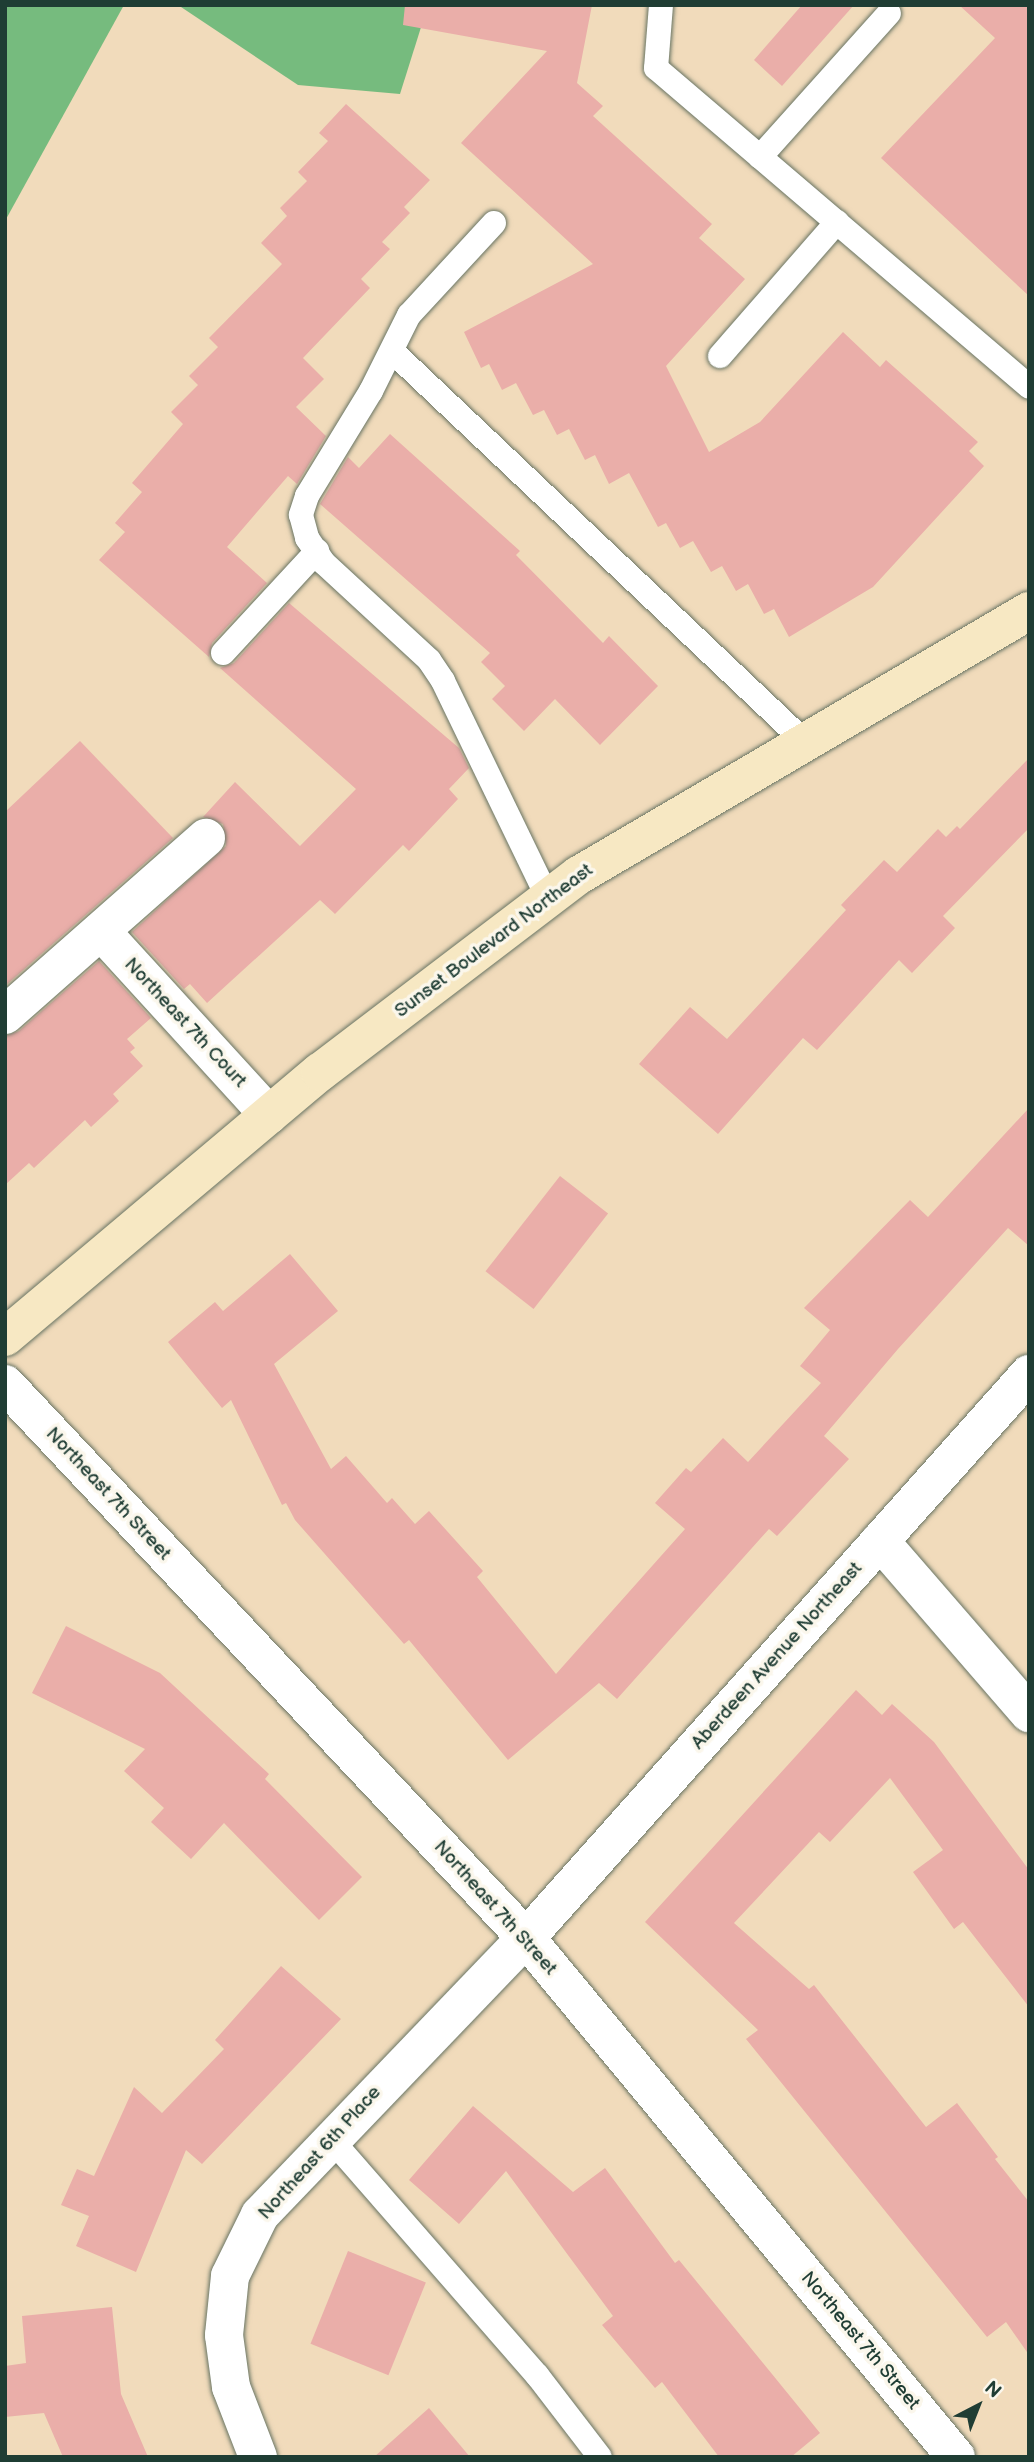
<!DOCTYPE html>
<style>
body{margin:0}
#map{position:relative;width:1034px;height:2462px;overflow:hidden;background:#f1dbbb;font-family:"Balsamiq Sans",sans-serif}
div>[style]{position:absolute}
.forest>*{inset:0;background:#76bb7e}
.building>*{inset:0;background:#eaaea9;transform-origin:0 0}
.roads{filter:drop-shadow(0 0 2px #687463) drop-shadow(0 0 2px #687463)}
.service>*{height:24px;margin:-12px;padding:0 12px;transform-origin:12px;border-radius:12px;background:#fff}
.minor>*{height:38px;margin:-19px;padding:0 19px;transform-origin:19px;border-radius:19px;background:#fff}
.secondary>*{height:38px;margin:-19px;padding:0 19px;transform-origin:19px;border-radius:19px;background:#f7e8c3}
span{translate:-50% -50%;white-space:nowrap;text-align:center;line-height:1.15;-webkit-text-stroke:7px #fbf7ec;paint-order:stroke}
.street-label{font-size:19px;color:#1f3d34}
.frame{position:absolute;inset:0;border:7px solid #1f3d34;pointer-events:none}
.north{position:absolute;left:943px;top:2371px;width:70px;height:70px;-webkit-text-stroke:5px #fbf7ec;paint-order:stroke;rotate:42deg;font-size:19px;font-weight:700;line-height:28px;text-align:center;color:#1f3d34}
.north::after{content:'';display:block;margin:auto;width:24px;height:32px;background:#1f3d34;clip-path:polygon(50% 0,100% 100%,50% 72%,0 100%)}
</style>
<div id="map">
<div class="forest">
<div style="clip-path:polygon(5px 5px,124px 5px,5px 221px)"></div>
<div style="clip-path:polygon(178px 5px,428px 5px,400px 94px,298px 85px)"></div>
</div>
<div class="building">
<div style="clip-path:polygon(405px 5px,592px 5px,577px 83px,603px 106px,593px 116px,712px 224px,699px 238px,745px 279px,666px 366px,709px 452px,760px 422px,843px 332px,880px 367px,886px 360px,978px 442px,969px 451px,984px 466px,873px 587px,789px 637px,774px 609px,764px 614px,748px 584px,736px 591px,722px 566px,711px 572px,693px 541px,680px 548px,666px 523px,658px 527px,629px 473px,609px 484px,595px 455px,585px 460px,569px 429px,557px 435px,544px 410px,533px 415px,516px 383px,502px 390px,489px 364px,481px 368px,464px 332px,593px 264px,461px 143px,547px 51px,403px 25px)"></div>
<div style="clip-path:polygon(802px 5px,854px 5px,782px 86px,754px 60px)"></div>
<div style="clip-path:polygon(959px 5px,1029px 5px,1029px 296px,881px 158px,995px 38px)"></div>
<div style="clip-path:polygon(346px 104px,430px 180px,404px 207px,410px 213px,382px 242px,390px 249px,361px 279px,370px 288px,303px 358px,324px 379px,296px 407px,326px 436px,297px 484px,288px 476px,227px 547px,267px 583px,212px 643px,209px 657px,99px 560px,125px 532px,115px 523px,142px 492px,132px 483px,183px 424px,171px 412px,198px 385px,189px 376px,218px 347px,209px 338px,282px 264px,261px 243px,287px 216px,280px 208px,307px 181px,298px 172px,328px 141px,319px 133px)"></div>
<div style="clip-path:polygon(390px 434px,520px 551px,516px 555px,603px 643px,609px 636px,658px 686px,600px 745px,555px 699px,524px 731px,492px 699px,505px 686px,481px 662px,490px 653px,320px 504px,348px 457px,359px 468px)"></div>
<div style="clip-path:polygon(289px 603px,459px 748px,469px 768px,449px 789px,458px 799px,409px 851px,403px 845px,335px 914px,320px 900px,207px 1003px,190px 984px,184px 989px,132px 932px,226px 846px,223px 824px,203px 817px,235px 782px,300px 846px,356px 789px,220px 668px,234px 663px)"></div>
<div style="clip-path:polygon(80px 741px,173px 838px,5px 986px,5px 812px)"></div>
<div style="clip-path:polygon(1029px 758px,1029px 828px,943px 916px,955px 928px,912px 973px,899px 960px,817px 1050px,803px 1038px,718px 1134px,639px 1064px,690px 1007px,727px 1039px,846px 910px,841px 905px,884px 860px,897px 872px,938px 829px,946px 837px,957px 826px,960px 829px)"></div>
<div style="clip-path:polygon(99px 961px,151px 1018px,127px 1039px,135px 1048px,130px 1052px,143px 1066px,113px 1094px,119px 1101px,91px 1127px,85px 1120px,34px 1168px,29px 1163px,5px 1185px,5px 1036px,19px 1031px)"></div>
<div style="clip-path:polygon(1029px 1108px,1029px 1246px,1008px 1228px,898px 1349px,824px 1436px,849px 1459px,777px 1536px,769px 1529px,617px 1699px,599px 1683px,508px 1760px,409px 1640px,404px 1644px,295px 1520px,286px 1503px,282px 1505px,231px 1400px,222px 1408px,168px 1342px,215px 1302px,223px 1311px,290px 1254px,338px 1311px,274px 1364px,331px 1469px,346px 1456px,387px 1503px,392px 1498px,415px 1524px,429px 1511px,483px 1571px,477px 1577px,556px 1674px,685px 1529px,655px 1503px,686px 1468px,691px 1472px,723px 1438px,748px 1462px,821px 1383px,800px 1366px,830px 1330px,804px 1308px,910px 1200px,928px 1217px)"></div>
<div style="left:560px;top:1176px;width:61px;height:121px;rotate:38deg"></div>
<div style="clip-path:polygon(66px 1626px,160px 1673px,269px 1774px,265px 1779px,362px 1877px,319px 1920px,224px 1823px,191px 1859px,151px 1822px,164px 1808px,124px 1771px,145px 1749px,32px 1693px)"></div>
<div style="clip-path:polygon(856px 1690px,882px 1715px,892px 1704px,934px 1742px,1029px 1870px,1029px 2007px,963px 1922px,954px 1929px,913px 1872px,943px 1850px,890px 1778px,830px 1842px,819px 1832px,734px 1923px,809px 1989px,814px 1985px,926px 2127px,957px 2103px,998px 2157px,995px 2159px,1029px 2202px,1029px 2355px,1006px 2322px,987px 2337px,746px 2039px,758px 2030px,645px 1922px)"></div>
<div style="clip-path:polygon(281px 1966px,341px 2019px,202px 2164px,186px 2150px,136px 2272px,76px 2246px,89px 2216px,61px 2205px,77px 2169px,94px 2176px,134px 2087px,162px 2113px,224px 2049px,215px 2040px)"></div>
<div style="clip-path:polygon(473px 2106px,573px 2192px,605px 2168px,675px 2263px,679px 2260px,820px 2433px,791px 2457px,719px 2457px,662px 2382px,655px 2388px,602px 2325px,613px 2316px,506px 2171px,459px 2224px,409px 2180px)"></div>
<div style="left:348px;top:2251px;width:84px;height:100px;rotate:22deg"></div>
<div style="clip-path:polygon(112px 2307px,121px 2394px,148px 2457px,63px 2457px,44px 2413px,5px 2417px,5px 2366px,26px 2363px,22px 2316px)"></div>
<div style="clip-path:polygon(429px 2408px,470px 2457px,374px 2457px)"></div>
</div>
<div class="roads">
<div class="service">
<div style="left:661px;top:5px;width:63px;rotate:94.5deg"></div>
<div style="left:656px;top:68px;width:491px;rotate:40.5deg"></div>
<div style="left:760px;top:157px;width:193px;rotate:-48.1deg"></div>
<div style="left:494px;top:223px;width:125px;rotate:132.7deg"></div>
<div style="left:409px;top:315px;width:85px;rotate:116.6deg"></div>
<div style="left:371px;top:391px;width:123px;rotate:121.4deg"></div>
<div style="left:307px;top:496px;width:20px;rotate:108deg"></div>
<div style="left:301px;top:515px;width:24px;rotate:75deg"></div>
<div style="left:307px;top:538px;width:30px;rotate:56deg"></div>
<div style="left:324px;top:563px;width:143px;rotate:42.7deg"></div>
<div style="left:429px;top:660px;width:25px;rotate:56deg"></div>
<div style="left:443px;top:681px;width:241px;rotate:64.2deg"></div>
<div style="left:392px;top:351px;width:570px;rotate:43.44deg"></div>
<div style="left:720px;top:356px;width:178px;rotate:-48.9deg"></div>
<div style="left:223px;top:653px;width:139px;rotate:-47.3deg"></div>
<div style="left:330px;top:2138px;width:315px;rotate:48.9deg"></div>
<div style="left:537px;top:2375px;width:103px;rotate:52.5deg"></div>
</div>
<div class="minor">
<div style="left:101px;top:931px;width:249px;rotate:47.6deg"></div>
<div style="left:5px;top:1015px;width:268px;rotate:-41.4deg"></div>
<div style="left:5px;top:1384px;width:760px;rotate:46.76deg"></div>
<div style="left:526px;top:1938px;width:674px;rotate:50.36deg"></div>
<div style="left:880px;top:1541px;width:228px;rotate:49.1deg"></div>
<div style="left:258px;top:2457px;width:75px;rotate:-111.1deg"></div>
<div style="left:231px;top:2387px;width:52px;rotate:-97.7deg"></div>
<div style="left:224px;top:2335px;width:59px;rotate:-84.2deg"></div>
<div style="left:230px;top:2276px;width:68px;rotate:-63.8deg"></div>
<div style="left:260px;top:2215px;width:384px;rotate:-46.2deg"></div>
<div style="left:526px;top:1938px;width:756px;rotate:-48.27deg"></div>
</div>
<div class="secondary">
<div style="left:5px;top:1337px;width:412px;rotate:-40.1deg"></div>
<div style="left:320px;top:1072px;width:325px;rotate:-37.3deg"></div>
<div style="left:579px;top:875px;width:522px;rotate:-30.4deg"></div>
</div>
</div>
<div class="street-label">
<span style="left:494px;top:941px;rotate:-37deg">Sunset Boulevard Northeast</span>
<span style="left:185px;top:1023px;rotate:47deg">Northeast 7th Court</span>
<span style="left:108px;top:1494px;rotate:47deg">Northeast 7th Street</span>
<span style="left:777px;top:1656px;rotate:-48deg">Aberdeen Avenue Northeast</span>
<span style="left:495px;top:1908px;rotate:48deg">Northeast 7th Street</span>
<span style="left:320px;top:2153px;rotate:-48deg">Northeast 6th Place</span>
<span style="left:860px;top:2341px;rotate:50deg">Northeast 7th Street</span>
</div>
<div class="frame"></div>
<div class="north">N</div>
</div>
